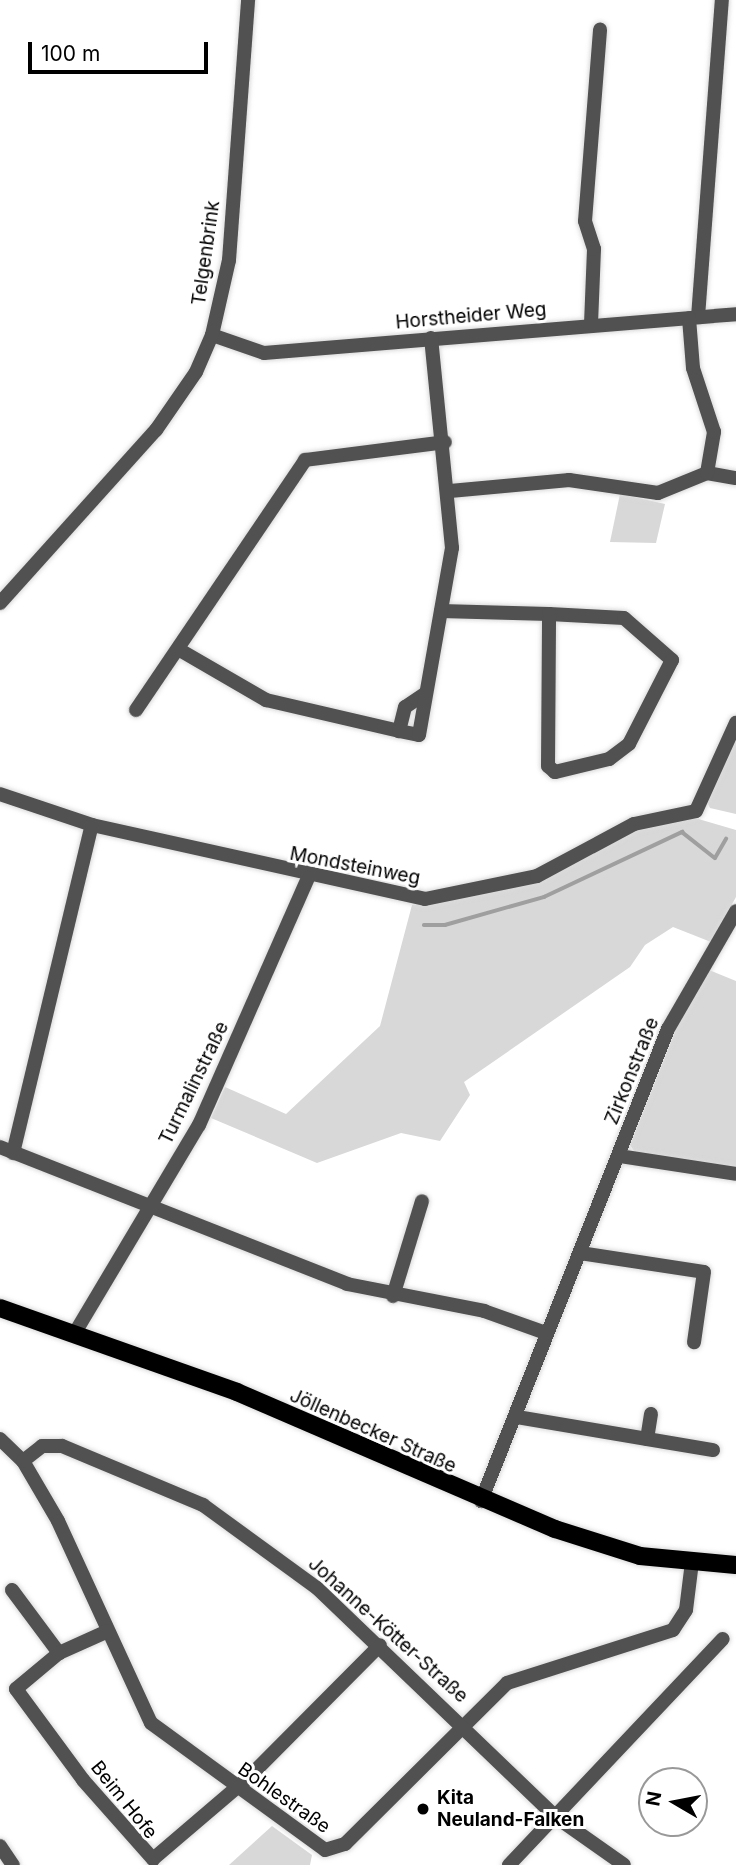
<!DOCTYPE html>
<meta charset="utf-8">
<style>
body{margin:0}
#map{position:relative;width:736px;height:1865px;overflow:hidden;background:#fff;font-family:Inter,sans-serif}
div>[style]{position:absolute}
.green>*{inset:0;background:#d8d8d8}
.stream>*{height:3.5px;margin:-1.75px;padding:0 1.75px;transform-origin:1.75px;border-radius:1.75px;background:#9f9f9f}
.roads{filter:drop-shadow(0 0 2px #dbdbdb) drop-shadow(0 0 2px #dbdbdb)}
.minor>*{height:14px;margin:-7px;padding:0 7px;transform-origin:7px;border-radius:7px;background:#515151}
.major>*{height:18px;margin:-9px;padding:0 9px;transform-origin:9px;border-radius:9px;background:#000}
.dots>*{width:19px;height:19px;translate:-50% -50%;box-sizing:border-box;border:4px solid #fff;border-radius:50%}
span{translate:-50% -50%;white-space:nowrap;text-align:center;line-height:1.15;-webkit-text-stroke:6px #fff;paint-order:stroke}
.street-label{font-size:19px;color:#000}
.poi-label{font-size:19px;color:#000;font-weight:700}
.left{translate:0 -50%;text-align:left}
.north{position:absolute;left:638px;top:1767px;width:70px;height:70px;box-sizing:border-box;background:#fff;border:2px solid #999;border-radius:50%;rotate:280deg;font-size:19px;font-weight:700;line-height:28px;text-align:center;color:#000}
.north::after{content:'';display:block;margin:auto;width:24px;height:32px;background:#000;clip-path:polygon(50% 0,100% 100%,50% 72%,0 100%)}
.scale{position:absolute;left:28px;top:42px;width:180px;height:32px;box-sizing:border-box;border:4px solid #000;border-top:0;padding-left:9px;font-size:21px;line-height:24px;white-space:nowrap;color:#000;-webkit-text-stroke:5px #fff;paint-order:stroke}
</style>
<div id="map">
<div class="green">
<div style="clip-path:polygon(620px 494px,665px 504px,656px 543px,610px 542px)"></div>
<div style="clip-path:polygon(736px 738px,736px 814px,710px 808px,706px 800px)"></div>
<div style="clip-path:polygon(695px 818px,736px 830px,736px 897px,711px 942px,673px 927px,645px 945px,630px 967px,464px 1082px,470px 1095px,440px 1141px,401px 1133px,317px 1163px,211px 1118px,225px 1087px,286px 1114px,380px 1026px,412px 905px,541px 881px,634px 829px)"></div>
<div style="clip-path:polygon(709px 970px,736px 981px,736px 1167px,635px 1152px,630px 1145px,679px 1022px)"></div>
<div style="clip-path:polygon(272px 1826px,312px 1855px,310px 1865px,229px 1865px)"></div>
</div>
<div class="stream">
<div style="left:424px;top:925px;width:21px"></div>
<div style="left:445px;top:925px;width:103px;rotate:-15.8deg"></div>
<div style="left:544px;top:897px;width:153px;rotate:-25.2deg"></div>
<div style="left:682px;top:832px;width:42px;rotate:38.2deg"></div>
<div style="left:715px;top:858px;width:22px;rotate:-60deg"></div>
</div>
<div class="roads">
<div class="minor">
<div style="left:698px;top:317px;width:318px;rotate:-85.7deg"></div>
<div style="left:591px;top:324px;width:75px;rotate:-87.7deg"></div>
<div style="left:594px;top:249px;width:29px;rotate:-108deg"></div>
<div style="left:585px;top:221px;width:192px;rotate:-85.5deg"></div>
<div style="left:212px;top:335px;width:55px;rotate:19.1deg"></div>
<div style="left:264px;top:353px;width:474px;rotate:-4.7deg"></div>
<div style="left:707px;top:473px;width:29px;rotate:10deg"></div>
<div style="left:450px;top:491px;width:120px;rotate:-5.3deg"></div>
<div style="left:569px;top:480px;width:90px;rotate:8.3deg"></div>
<div style="left:658px;top:493px;width:53px;rotate:-22.2deg"></div>
<div style="left:707px;top:473px;width:42px;rotate:-80.3deg"></div>
<div style="left:714px;top:432px;width:67px;rotate:-108.2deg"></div>
<div style="left:693px;top:368px;width:50px;rotate:-94.6deg"></div>
<div style="left:0;top:603px;width:233px;rotate:-48deg"></div>
<div style="left:156px;top:430px;width:70px;rotate:-55.4deg"></div>
<div style="left:196px;top:372px;width:40px;rotate:-66.6deg"></div>
<div style="left:212px;top:335px;width:77px;rotate:-77.2deg"></div>
<div style="left:229px;top:260px;width:261px;rotate:-85.8deg"></div>
<div style="left:441px;top:611px;width:108px;rotate:1.6deg"></div>
<div style="left:549px;top:614px;width:75px;rotate:3.1deg"></div>
<div style="left:624px;top:618px;width:64px;rotate:41.2deg"></div>
<div style="left:672px;top:660px;width:94px;rotate:117.1deg"></div>
<div style="left:629px;top:744px;width:25px;rotate:143deg"></div>
<div style="left:609px;top:759px;width:56px;rotate:166.5deg"></div>
<div style="left:555px;top:772px;width:9px;rotate:-139deg"></div>
<div style="left:548px;top:766px;width:152px;rotate:-89.6deg"></div>
<div style="left:178px;top:649px;width:102px;rotate:30.1deg"></div>
<div style="left:266px;top:700px;width:137px;rotate:13.1deg"></div>
<div style="left:426px;top:693px;width:25px;rotate:146deg"></div>
<div style="left:405px;top:707px;width:25px;rotate:104deg"></div>
<div style="left:399px;top:731px;width:20px;rotate:11deg"></div>
<div style="left:419px;top:735px;width:190px;rotate:-80deg"></div>
<div style="left:452px;top:548px;width:211px;rotate:-95.7deg"></div>
<div style="left:136px;top:710px;width:302px;rotate:-55.9deg"></div>
<div style="left:305px;top:460px;width:141px;rotate:-7.3deg"></div>
<div style="left:0;top:794px;width:97px;rotate:18.6deg"></div>
<div style="left:92px;top:825px;width:341px;rotate:12.5deg"></div>
<div style="left:425px;top:899px;width:114px;rotate:-11.6deg"></div>
<div style="left:537px;top:876px;width:110px;rotate:-28.2deg"></div>
<div style="left:634px;top:824px;width:63px;rotate:-11.8deg"></div>
<div style="left:696px;top:811px;width:97px;rotate:-65.6deg"></div>
<div style="left:0;top:1147px;width:373px;rotate:21.5deg"></div>
<div style="left:347px;top:1284px;width:140px;rotate:11.1deg"></div>
<div style="left:484px;top:1311px;width:66px;rotate:19.5deg"></div>
<div style="left:13px;top:1153px;width:337px;rotate:-76.5deg"></div>
<div style="left:619px;top:1156px;width:118px;rotate:8.7deg"></div>
<div style="left:580px;top:1253px;width:125px;rotate:8.7deg"></div>
<div style="left:704px;top:1272px;width:71px;rotate:98.1deg"></div>
<div style="left:393px;top:1296px;width:99px;rotate:-73deg"></div>
<div style="left:76px;top:1331px;width:240px;rotate:-59.2deg"></div>
<div style="left:199px;top:1125px;width:270px;rotate:-66.2deg"></div>
<div style="left:651px;top:1414px;width:25px;rotate:99deg"></div>
<div style="left:647px;top:1439px;width:67px;rotate:9.5deg"></div>
<div style="left:517px;top:1417px;width:132px;rotate:9.6deg"></div>
<div style="left:0;top:1439px;width:32px;rotate:44deg"></div>
<div style="left:23px;top:1461px;width:69px;rotate:59.7deg"></div>
<div style="left:58px;top:1521px;width:222px;rotate:65.3deg"></div>
<div style="left:151px;top:1723px;width:215px;rotate:36.1deg"></div>
<div style="left:325px;top:1850px;width:21px;rotate:-17deg"></div>
<div style="left:345px;top:1844px;width:228px;rotate:-44.8deg"></div>
<div style="left:507px;top:1683px;width:174px;rotate:-17.7deg"></div>
<div style="left:673px;top:1630px;width:24px;rotate:-57deg"></div>
<div style="left:686px;top:1610px;width:48px;rotate:-82.9deg"></div>
<div style="left:23px;top:1461px;width:24px;rotate:-38deg"></div>
<div style="left:42px;top:1446px;width:20px"></div>
<div style="left:62px;top:1446px;width:153px;rotate:22.7deg"></div>
<div style="left:203px;top:1505px;width:141px;rotate:36.1deg"></div>
<div style="left:317px;top:1588px;width:331px;rotate:43.8deg"></div>
<div style="left:556px;top:1817px;width:83px;rotate:35.2deg"></div>
<div style="left:481px;top:1501px;width:508px;rotate:-68.39deg"></div>
<div style="left:668px;top:1029px;width:136px;rotate:-60deg"></div>
<div style="left:12px;top:1590px;width:79px;rotate:53.3deg"></div>
<div style="left:108px;top:1631px;width:54px;rotate:155.8deg"></div>
<div style="left:59px;top:1653px;width:56px;rotate:140.1deg"></div>
<div style="left:16px;top:1689px;width:113px;rotate:53.6deg"></div>
<div style="left:83px;top:1780px;width:106px;rotate:48.5deg"></div>
<div style="left:153px;top:1859px;width:125px;rotate:-40.5deg"></div>
<div style="left:248px;top:1778px;width:187px;rotate:-45.2deg"></div>
<div style="left:0;top:1846px;width:23px;rotate:56deg"></div>
<div style="left:509px;top:1865px;width:311px;rotate:-46.6deg"></div>
</div>
<div class="major">
<div style="left:0;top:1308px;width:251px;rotate:19.5deg"></div>
<div style="left:237px;top:1392px;width:346px;rotate:23.3deg"></div>
<div style="left:555px;top:1529px;width:89px;rotate:17.6deg"></div>
<div style="left:640px;top:1556px;width:96px;rotate:5.4deg"></div>
</div>
</div>
<div class="dots">
<div style="left:423px;top:1809px;background:#000"></div>
</div>
<div class="street-label">
<span style="left:206px;top:253px;rotate:-82deg">Telgenbrink</span>
<span style="left:471px;top:316px;rotate:-5deg">Horstheider Weg</span>
<span style="left:355px;top:866px;rotate:11deg">Mondsteinweg</span>
<span style="left:632px;top:1071px;rotate:-68deg">Zirkonstraße</span>
<span style="left:194px;top:1083px;rotate:-64deg">Turmalinstraße</span>
<span style="left:373px;top:1431px;rotate:24deg">Jöllenbecker Straße</span>
<span style="left:388px;top:1630px;rotate:42deg">Johanne-Kötter-Straße</span>
<span style="left:284px;top:1798px;rotate:35deg">Bohlestraße</span>
<span style="left:124px;top:1800px;rotate:51deg">Beim Hofe</span>
</div>
<div class="poi-label">
<span class="left" style="left:437px;top:1809px">Kita<br>Neuland-Falken</span>
</div>
<div class="north">N</div>
<div class="scale">100 m</div>
</div>
